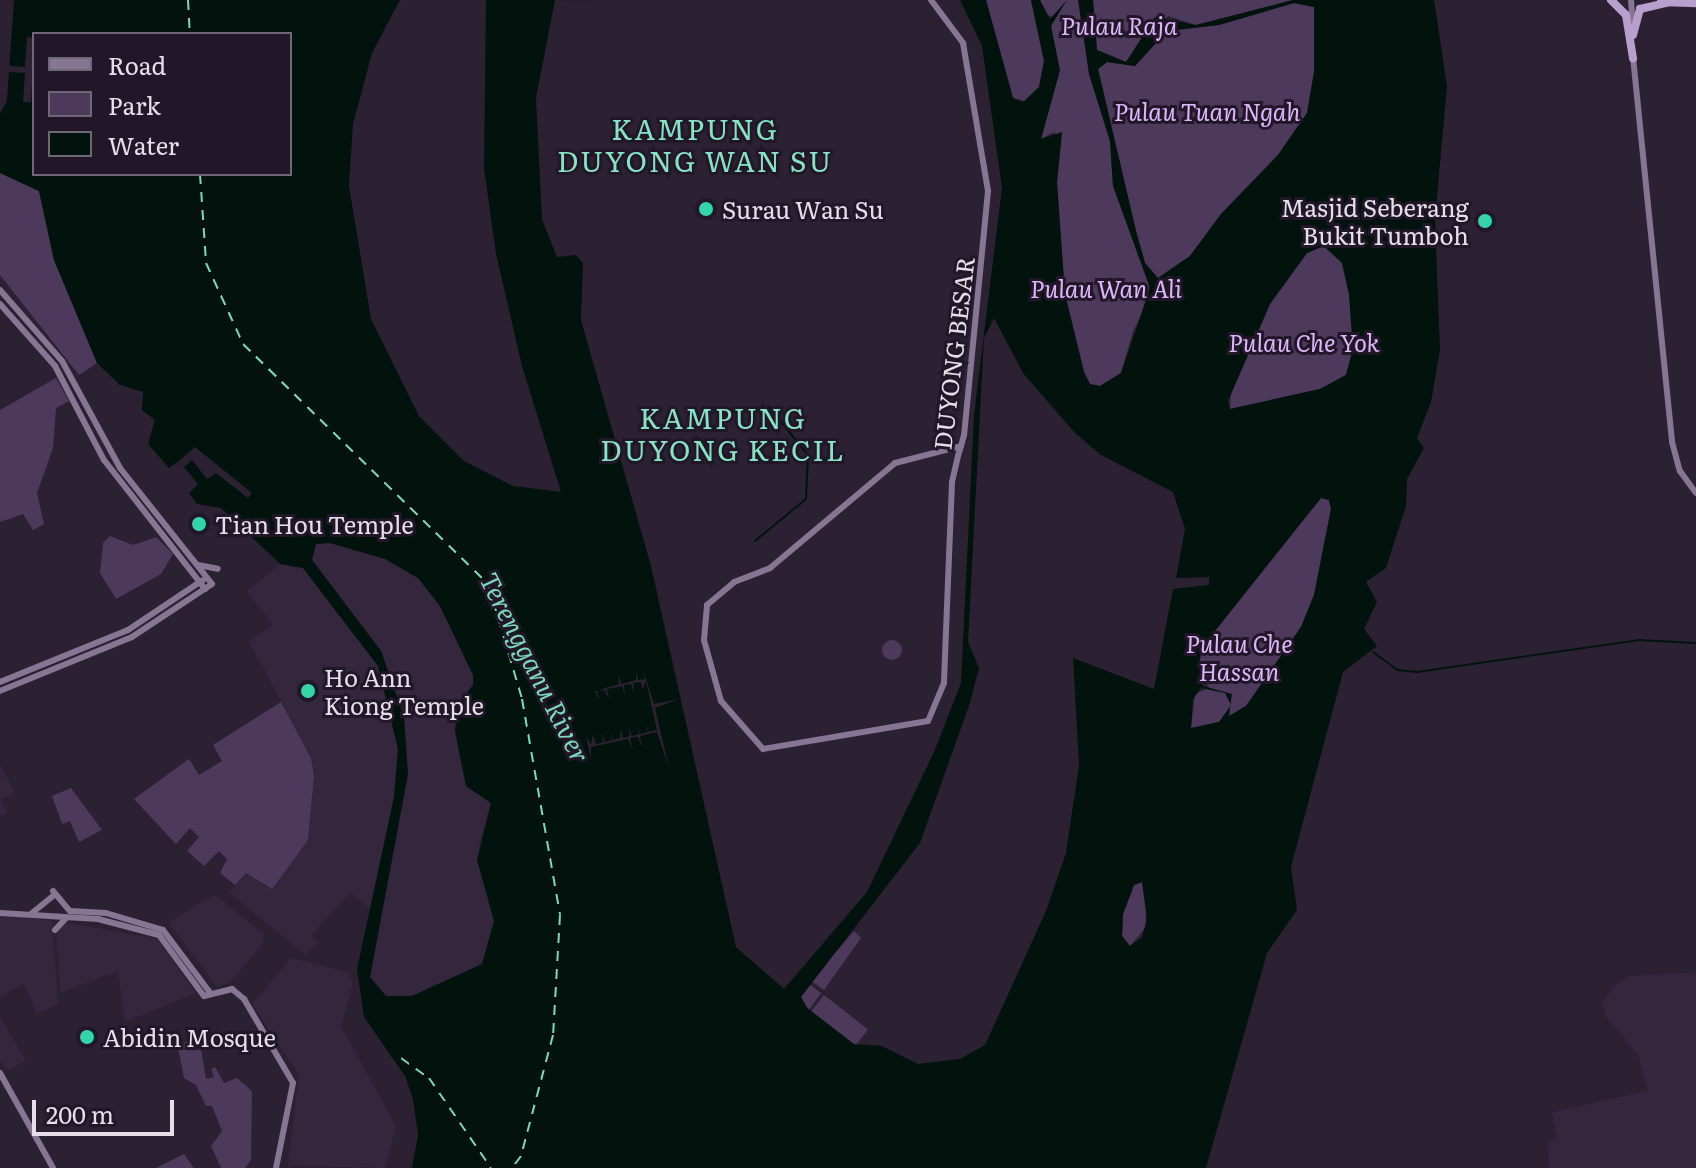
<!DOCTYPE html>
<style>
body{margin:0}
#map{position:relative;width:1696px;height:1168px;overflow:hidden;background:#2b2132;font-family:Literata,serif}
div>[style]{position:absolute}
.built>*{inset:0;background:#34263d}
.green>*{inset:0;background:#4d395c;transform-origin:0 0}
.round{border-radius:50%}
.water>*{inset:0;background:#02130d}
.pier>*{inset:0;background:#2b2132}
.stream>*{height:2px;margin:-1px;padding:0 1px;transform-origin:1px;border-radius:1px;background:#02130d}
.ferry>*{height:2px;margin-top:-1px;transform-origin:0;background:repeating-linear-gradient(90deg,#7bd8b8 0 10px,transparent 0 18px)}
.secondary>*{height:6px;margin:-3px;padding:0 3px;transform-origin:3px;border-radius:3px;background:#867593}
.highway>*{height:8px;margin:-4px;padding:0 4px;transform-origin:4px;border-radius:4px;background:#b99fcd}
.dots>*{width:22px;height:22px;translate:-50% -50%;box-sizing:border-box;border:4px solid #211728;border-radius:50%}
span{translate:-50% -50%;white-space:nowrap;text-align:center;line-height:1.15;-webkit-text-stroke:6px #211728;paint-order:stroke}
.park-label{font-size:24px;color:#ddb6fa;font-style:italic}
.poi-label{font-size:24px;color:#e5dfea}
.right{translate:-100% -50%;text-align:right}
.left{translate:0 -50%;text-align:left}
.street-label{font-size:24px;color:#e5dfea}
.water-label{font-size:26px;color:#7bd8b8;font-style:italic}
.quarter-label{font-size:28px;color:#87e3c3;letter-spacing:2px}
.legend{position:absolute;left:32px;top:32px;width:260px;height:144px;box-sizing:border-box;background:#211728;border:2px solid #6f6776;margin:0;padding:10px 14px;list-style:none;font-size:24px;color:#e5dfea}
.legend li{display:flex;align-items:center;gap:16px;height:40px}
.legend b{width:40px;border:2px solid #6f6776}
.scale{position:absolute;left:32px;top:1100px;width:142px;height:36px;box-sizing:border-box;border:4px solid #e5dfea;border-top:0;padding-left:10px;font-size:24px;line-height:28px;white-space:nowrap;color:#e5dfea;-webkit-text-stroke:6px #211728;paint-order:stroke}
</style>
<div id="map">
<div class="built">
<div style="clip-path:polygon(330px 543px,385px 559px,418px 578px,440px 606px,473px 675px,473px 685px,456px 714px,455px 731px,466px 786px,491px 803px,479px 844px,494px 921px,482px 964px,412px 996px,386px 996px,370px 977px,408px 774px,404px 717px,381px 651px,312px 560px,316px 544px)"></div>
<div style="clip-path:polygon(280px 564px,303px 568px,378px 666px,398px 749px,394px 797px,372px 910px,350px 893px,311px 936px,318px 942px,305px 955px,229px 892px,246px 873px,269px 888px,308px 840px,314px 776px,311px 758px,249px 641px,273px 625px,247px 591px)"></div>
<div style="clip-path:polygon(0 765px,15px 793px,1px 800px,7px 813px,0 817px)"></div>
<div style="clip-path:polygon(215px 895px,264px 934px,263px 944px,229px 983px,217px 987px,168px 922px)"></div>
<div style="clip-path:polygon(0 914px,52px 921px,58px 1004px,37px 1014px,24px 984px,0 997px)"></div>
<div style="clip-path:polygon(64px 922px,158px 939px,196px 993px,125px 1022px,118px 971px,61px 993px,56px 931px)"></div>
<div style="clip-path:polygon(291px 958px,348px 972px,353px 983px,341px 1026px,396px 1126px,385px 1168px,288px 1166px,299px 1075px,252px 1004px)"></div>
<div style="clip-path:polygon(1696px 972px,1696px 1168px,1549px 1168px,1548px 1142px,1557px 1139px,1552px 1112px,1648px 1091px,1638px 1055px,1605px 1015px,1603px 1002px,1612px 988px,1628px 976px)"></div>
<div style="clip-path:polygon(0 1016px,26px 1061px,9px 1070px,0 1062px)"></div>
</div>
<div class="green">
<div style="clip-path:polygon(986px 0,1031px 0,1044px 61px,1039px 87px,1025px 101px,1013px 98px)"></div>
<div style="clip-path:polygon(1040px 0,1078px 0,1082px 8px,1089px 74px,1110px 141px,1113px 186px,1149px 283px,1148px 303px,1133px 331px,1121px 373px,1100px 386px,1090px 384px,1084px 372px,1065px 294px,1057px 183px,1061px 141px,1054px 132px,1041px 139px,1060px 70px,1050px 34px,1053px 17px,1046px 15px)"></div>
<div style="clip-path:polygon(1093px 0,1293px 0,1196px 25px,1168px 16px,1126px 62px,1097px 50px)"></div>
<div style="clip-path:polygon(1294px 3px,1314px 7px,1314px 72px,1307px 113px,1278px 155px,1221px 214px,1190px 256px,1158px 278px,1145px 263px,1136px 231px,1098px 69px,1107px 62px,1135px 66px,1167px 31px,1219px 25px)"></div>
<div style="clip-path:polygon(0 173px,39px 191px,54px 260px,97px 363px,79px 375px,0 275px)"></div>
<div style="clip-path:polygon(1324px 246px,1342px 263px,1349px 294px,1353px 349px,1346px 375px,1320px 389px,1230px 409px,1231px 394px,1270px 304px,1307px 253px)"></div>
<div style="clip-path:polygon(56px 378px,69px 401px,56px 408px,53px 448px,37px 493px,44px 524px,33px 530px,23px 514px,0 522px,0 410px)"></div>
<div style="clip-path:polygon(1321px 498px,1329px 500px,1331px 509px,1314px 595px,1301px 627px,1246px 706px,1219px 722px,1191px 728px,1195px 694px,1209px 688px,1197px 667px,1210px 634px)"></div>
<div style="clip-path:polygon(110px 536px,133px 545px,156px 537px,173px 554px,161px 574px,116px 599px,100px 573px,103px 543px)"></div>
<div class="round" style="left:882px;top:640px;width:20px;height:20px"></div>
<div style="clip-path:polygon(281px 702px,311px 758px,314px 776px,308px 840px,272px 889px,246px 873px,235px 885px,220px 873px,227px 859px,219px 851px,204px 866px,187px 851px,199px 837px,190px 828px,176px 844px,134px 799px,189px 759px,199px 775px,222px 761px,213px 745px)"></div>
<div style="clip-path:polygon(71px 788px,102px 830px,79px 842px,70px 821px,62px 824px,52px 796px)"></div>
<div style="clip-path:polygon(1142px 882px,1147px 899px,1145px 928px,1130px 946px,1122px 936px,1123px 914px,1134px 885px)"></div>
<div style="clip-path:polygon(854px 931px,861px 938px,824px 990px,811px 981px)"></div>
<div style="clip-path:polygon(809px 984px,821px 993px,809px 1010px,801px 997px)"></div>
<div style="left:824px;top:995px;width:56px;height:21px;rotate:38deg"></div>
<div style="clip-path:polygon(191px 1038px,200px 1043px,206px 1079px,214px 1077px,211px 1069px,215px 1067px,224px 1083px,237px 1078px,252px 1091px,251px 1160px,245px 1168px,221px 1168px,211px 1146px,222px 1131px,212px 1106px,206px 1106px,196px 1085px,184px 1078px,178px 1047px)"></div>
<div style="clip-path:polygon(184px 1154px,194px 1168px,156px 1168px)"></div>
</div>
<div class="water">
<div style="clip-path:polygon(evenodd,14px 0,400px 0,372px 53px,353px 124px,349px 186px,371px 319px,419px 416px,464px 461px,513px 486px,561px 492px,522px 366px,496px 254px,484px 168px,486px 0,555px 0,536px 98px,542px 219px,557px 257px,576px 255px,583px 263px,581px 320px,651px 566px,736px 947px,784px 989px,867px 892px,934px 752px,961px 683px,974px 415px,1002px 188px,982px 46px,960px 0,986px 0,1013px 98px,1023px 102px,1039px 87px,1044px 61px,1031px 0,1040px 0,1050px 19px,1067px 0,1051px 26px,1060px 70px,1041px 139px,1062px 132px,1057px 183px,1065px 294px,1084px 372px,1090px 384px,1100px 386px,1121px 373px,1150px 288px,1113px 186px,1110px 141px,1089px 74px,1078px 0,1093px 0,1097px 50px,1126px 62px,1155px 17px,1196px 25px,1293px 0,1434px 0,1447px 86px,1435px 219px,1440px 350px,1431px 402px,1417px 438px,1424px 448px,1407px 479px,1406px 506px,1386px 568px,1366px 582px,1377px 602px,1364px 629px,1377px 646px,1343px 672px,1291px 867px,1297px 910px,1267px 953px,1206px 1168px,412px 1168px,418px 1135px,413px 1099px,405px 1076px,364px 1017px,357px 969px,394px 797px,398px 749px,378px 666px,303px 568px,280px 564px,221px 508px,197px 504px,189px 493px,198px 484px,184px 467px,179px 461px,169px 468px,148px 444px,155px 420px,142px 410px,143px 392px,120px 385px,97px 363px,54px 260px,39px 191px,0 173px,0 114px,7px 100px,14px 0,1294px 3px,1314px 7px,1314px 72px,1307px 113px,1278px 155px,1221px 214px,1190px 256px,1158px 278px,1145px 263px,1136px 231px,1098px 69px,1107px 62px,1135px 66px,1167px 31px,1219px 25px,1294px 3px,14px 0,34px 34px,290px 34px,290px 174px,34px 174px,34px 34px,14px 0,1324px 246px,1342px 263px,1349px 294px,1353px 349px,1346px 375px,1320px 389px,1230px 409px,1228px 401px,1270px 304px,1307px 253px,1324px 246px,14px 0,994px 318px,1023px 373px,1075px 433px,1101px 455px,1173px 492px,1185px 529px,1176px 578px,1209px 577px,1209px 585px,1173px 589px,1154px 689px,1073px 658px,1079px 765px,1066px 853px,1046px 911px,985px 1045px,960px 1059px,918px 1064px,882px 1046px,854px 1044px,806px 1007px,801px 997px,920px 843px,970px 703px,979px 668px,968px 642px,984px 338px,994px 318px,14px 0,1321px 498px,1329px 500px,1331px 509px,1314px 595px,1301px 627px,1246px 706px,1229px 716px,1232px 694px,1203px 686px,1200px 679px,1200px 650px,1321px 498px,14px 0,330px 543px,385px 559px,418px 578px,440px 606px,473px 675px,473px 685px,458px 704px,455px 731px,466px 786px,491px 803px,477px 860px,494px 921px,482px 964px,412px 996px,386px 996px,370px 977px,408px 774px,404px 717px,381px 651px,312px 560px,316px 544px,330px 543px,14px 0,1201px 688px,1225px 693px,1231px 705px,1219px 722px,1191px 728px,1193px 699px,1201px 688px,14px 0,1142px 882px,1147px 920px,1142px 937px,1130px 946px,1122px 936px,1123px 914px,1134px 885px,1142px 882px)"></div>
</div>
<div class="pier">
<div style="clip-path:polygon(27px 37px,34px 38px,34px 48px,31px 102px,23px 102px,25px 73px,9px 72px,9px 66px,25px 67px)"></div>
<div style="clip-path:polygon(195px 447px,252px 493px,248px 498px,216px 473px,207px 479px,192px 460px,184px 467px,179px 461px)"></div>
<div style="clip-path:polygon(643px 669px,654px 704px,679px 699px,655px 708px,669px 768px,657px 732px,640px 736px,642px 747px,638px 737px,630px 738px,633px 750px,628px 739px,591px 747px,591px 759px,586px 736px,591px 745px,593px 734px,596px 744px,603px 742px,601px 733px,605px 742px,612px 740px,611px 731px,613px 740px,620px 738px,621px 729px,623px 738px,630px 736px,628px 726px,632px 736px,639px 734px,637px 724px,640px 734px,648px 732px,646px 723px,649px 732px,657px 730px,646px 681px,642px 690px,641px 682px,633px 683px,634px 694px,631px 684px,624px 685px,625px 696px,622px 686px,607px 689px,609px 699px,604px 690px,597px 691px,599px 700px,595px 692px,590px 693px,619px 684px,618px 676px,622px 684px,636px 680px,636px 672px,638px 680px,645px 679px)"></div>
</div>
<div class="stream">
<div style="left:755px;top:541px;width:66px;rotate:-39.5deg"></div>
<div style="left:806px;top:499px;width:44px;rotate:-87.4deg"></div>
<div style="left:808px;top:455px;width:62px;rotate:-129.1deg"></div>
<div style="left:1373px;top:652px;width:31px;rotate:36deg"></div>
<div style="left:1398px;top:670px;width:19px;rotate:6deg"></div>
<div style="left:1417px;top:672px;width:223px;rotate:-8.2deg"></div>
<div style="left:1638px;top:640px;width:58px;rotate:3deg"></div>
</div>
<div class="ferry">
<div style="left:188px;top:0;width:34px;rotate:87deg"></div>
<div style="left:200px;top:174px;width:89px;rotate:86.1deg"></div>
<div style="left:206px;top:263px;width:89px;rotate:65.4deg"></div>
<div style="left:243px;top:344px;width:343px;rotate:44.4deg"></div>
<div style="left:488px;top:584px;width:120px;rotate:73.5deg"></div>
<div style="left:522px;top:699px;width:219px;rotate:80deg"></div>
<div style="left:560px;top:915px;width:120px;rotate:93.3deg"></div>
<div style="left:553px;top:1035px;width:125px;rotate:104.8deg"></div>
<div style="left:521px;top:1156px;width:15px;rotate:127deg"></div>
<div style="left:401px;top:1058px;width:34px;rotate:36deg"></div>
<div style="left:429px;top:1078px;width:109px;rotate:55.4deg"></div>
</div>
<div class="secondary">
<div style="left:931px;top:0;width:54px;rotate:53.3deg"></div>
<div style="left:963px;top:43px;width:150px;rotate:80.4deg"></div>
<div style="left:988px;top:191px;width:245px;rotate:95.6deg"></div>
<div style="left:964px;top:435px;width:11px;rotate:105deg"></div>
<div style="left:961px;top:446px;width:10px;rotate:107deg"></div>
<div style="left:958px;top:456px;width:27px;rotate:103deg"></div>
<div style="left:952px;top:482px;width:201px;rotate:92.3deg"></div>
<div style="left:944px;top:683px;width:41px;rotate:112.8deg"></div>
<div style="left:928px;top:721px;width:167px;rotate:170.4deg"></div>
<div style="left:763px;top:749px;width:64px;rotate:-131.2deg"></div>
<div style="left:721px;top:701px;width:63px;rotate:-105.6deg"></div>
<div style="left:704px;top:640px;width:35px;rotate:-85deg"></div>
<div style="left:707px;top:605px;width:35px;rotate:-40deg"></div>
<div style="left:734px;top:582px;width:39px;rotate:-21deg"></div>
<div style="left:770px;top:568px;width:163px;rotate:-40deg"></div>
<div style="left:895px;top:463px;width:68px;rotate:-14.4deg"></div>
<div style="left:1631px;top:0;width:26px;rotate:86deg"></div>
<div style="left:1633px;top:57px;width:387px;rotate:84.2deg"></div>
<div style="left:1672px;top:442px;width:30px;rotate:75deg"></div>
<div style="left:1680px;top:471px;width:27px;rotate:54deg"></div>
<div style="left:0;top:290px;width:94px;rotate:48.9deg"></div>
<div style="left:62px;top:361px;width:122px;rotate:61.5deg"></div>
<div style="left:120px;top:468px;width:148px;rotate:51.6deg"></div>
<div style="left:212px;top:584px;width:96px;rotate:146.5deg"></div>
<div style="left:132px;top:637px;width:143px;rotate:157.8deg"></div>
<div style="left:0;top:304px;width:83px;rotate:48.4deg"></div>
<div style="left:55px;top:366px;width:106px;rotate:62.5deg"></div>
<div style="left:104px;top:460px;width:164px;rotate:51.9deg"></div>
<div style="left:198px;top:565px;width:20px;rotate:11deg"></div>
<div style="left:0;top:682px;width:138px;rotate:-22.1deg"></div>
<div style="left:128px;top:630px;width:90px;rotate:-33.7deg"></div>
<div style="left:53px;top:891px;width:26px;rotate:50deg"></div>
<div style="left:70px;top:911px;width:36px;rotate:3deg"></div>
<div style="left:106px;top:913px;width:59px;rotate:16.6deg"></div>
<div style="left:163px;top:930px;width:80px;rotate:53.1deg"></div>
<div style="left:0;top:913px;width:98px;rotate:3.5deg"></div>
<div style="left:98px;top:919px;width:63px;rotate:14.7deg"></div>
<div style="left:159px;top:935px;width:76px;rotate:53.6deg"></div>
<div style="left:204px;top:996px;width:29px;rotate:-14deg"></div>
<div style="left:232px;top:989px;width:16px;rotate:40deg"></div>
<div style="left:244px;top:999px;width:97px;rotate:59.7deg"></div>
<div style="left:293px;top:1083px;width:87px;rotate:101.3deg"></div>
<div style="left:32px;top:913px;width:27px;rotate:-39deg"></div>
<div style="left:55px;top:930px;width:16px;rotate:-47deg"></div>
<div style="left:0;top:1073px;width:109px;rotate:60.8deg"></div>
</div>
<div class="highway">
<div style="left:1611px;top:0;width:21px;rotate:45deg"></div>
<div style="left:1626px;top:15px;width:44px;rotate:80.8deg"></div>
<div style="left:1661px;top:2px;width:35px;rotate:2deg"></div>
<div style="left:1633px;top:35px;width:27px;rotate:-75deg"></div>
<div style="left:1640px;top:9px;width:27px;rotate:-13deg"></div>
</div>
<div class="dots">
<div style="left:706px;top:209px;background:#33d4a8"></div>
<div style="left:1485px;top:221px;background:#33d4a8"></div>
<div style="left:199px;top:524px;background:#33d4a8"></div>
<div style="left:308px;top:691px;background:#33d4a8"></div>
<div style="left:87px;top:1037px;background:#33d4a8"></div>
</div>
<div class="park-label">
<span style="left:1119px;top:25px">Pulau Raja</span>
<span style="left:1207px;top:111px">Pulau Tuan Ngah</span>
<span style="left:1106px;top:288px">Pulau Wan Ali</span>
<span style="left:1304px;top:342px">Pulau Che Yok</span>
<span style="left:1239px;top:657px">Pulau Che<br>Hassan</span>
</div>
<div class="poi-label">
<span class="right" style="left:1469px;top:221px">Masjid Seberang<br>Bukit Tumboh</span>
<span class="left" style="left:722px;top:209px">Surau Wan Su</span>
<span class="left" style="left:215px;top:524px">Tian Hou Temple</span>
<span class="left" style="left:324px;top:691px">Ho Ann<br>Kiong Temple</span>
<span class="left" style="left:103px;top:1037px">Abidin Mosque</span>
</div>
<div class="street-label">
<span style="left:953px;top:353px;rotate:-83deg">DUYONG BESAR</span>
</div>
<div class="water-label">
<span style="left:536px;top:667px;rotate:63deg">Terengganu River</span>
</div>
<div class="quarter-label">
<span style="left:695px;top:144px">KAMPUNG<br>DUYONG WAN SU</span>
<span style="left:723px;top:433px">KAMPUNG<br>DUYONG KECIL</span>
</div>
<ul class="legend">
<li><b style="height:10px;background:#867593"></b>Road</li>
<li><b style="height:22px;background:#4d395c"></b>Park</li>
<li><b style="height:22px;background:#02130d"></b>Water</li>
</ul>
<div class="scale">200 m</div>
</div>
